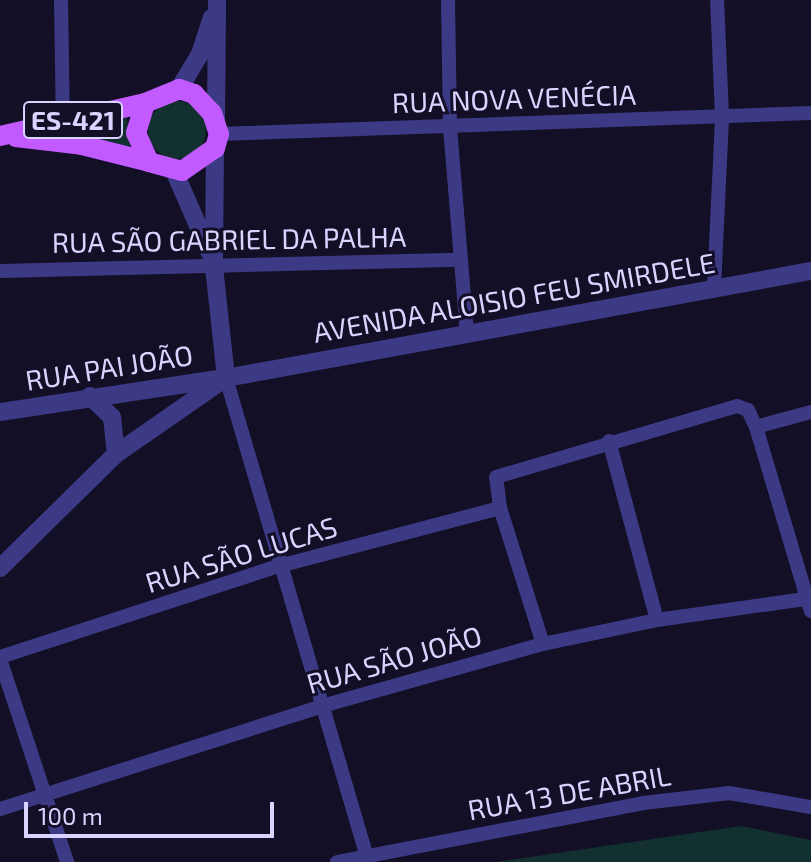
<!DOCTYPE html>
<meta charset="utf-8">
<style>
body{margin:0}
#map{position:relative;width:811px;height:862px;overflow:hidden;background:#130f26;font-family:"Exo 2",sans-serif}
div>[style]{position:absolute}
.green>*{inset:0;background:#12302f}
.round{border-radius:50%}
.minor>*{height:14px;margin:-7px;padding:0 7px;transform-origin:7px;border-radius:7px;background:#3d3a85}
.tertiary>*{height:18px;margin:-9px;padding:0 9px;transform-origin:9px;border-radius:9px;background:#3d3a85}
.primary>*{height:20px;margin:-10px;padding:0 10px;transform-origin:10px;border-radius:10px;background:#c25bff}
span{translate:-50% -50%;white-space:nowrap;text-align:center;line-height:1.15;-webkit-text-stroke:6px #130f26;paint-order:stroke}
.shield-label span{padding:2px 6px;background:#130f26;border:2px solid;border-radius:6px;-webkit-text-stroke-width:0}
.shield-label{font-size:26px;color:#d9d4ff;font-weight:700}
.street-label{font-size:28px;color:#d9d4ff}
.scale{position:absolute;left:24px;top:802px;width:250px;height:36px;box-sizing:border-box;border:4px solid #d9d4ff;border-top:0;padding-left:10px;font-size:24px;line-height:28px;white-space:nowrap;color:#d9d4ff;-webkit-text-stroke:6px #130f26;paint-order:stroke}
</style>
<div id="map">
<div class="green">
<div class="round" style="left:148px;top:101px;width:58px;height:58px"></div>
<div style="clip-path:polygon(127px 118px,130px 148px,61px 133px)"></div>
<div style="clip-path:polygon(741px 826px,811px 840px,811px 862px,496px 862px)"></div>
</div>
<div class="minor">
<div style="left:61px;top:0;width:122px;rotate:89.1deg"></div>
<div style="left:448px;top:0;width:127px;rotate:89.1deg"></div>
<div style="left:450px;top:127px;width:208px;rotate:85.3deg"></div>
<div style="left:219px;top:134px;width:592px;rotate:-2.03deg"></div>
<div style="left:0;top:271px;width:458px;rotate:-1.4deg"></div>
<div style="left:714px;top:288px;width:171px;rotate:-87.3deg"></div>
<div style="left:722px;top:117px;width:117px;rotate:-92.4deg"></div>
<div style="left:226px;top:378px;width:495px;rotate:73.6deg"></div>
<div style="left:756px;top:427px;width:57px;rotate:-15.3deg"></div>
<div style="left:609px;top:441px;width:185px;rotate:75deg"></div>
<div style="left:543px;top:644px;width:143px;rotate:-107.5deg"></div>
<div style="left:500px;top:508px;width:31px;rotate:-97deg"></div>
<div style="left:496px;top:477px;width:251px;rotate:-16.4deg"></div>
<div style="left:737px;top:406px;width:12px;rotate:20deg"></div>
<div style="left:748px;top:410px;width:19px;rotate:65deg"></div>
<div style="left:756px;top:427px;width:192px;rotate:73.4deg"></div>
<div style="left:0;top:657px;width:293px;rotate:-18.1deg"></div>
<div style="left:279px;top:566px;width:228px;rotate:-14.7deg"></div>
<div style="left:0;top:659px;width:214px;rotate:71.7deg"></div>
<div style="left:0;top:809px;width:338px;rotate:-17.7deg"></div>
<div style="left:322px;top:706px;width:230px;rotate:-15.7deg"></div>
<div style="left:543px;top:644px;width:116px;rotate:-11.9deg"></div>
<div style="left:657px;top:620px;width:156px;rotate:-8.1deg"></div>
<div style="left:337px;top:862px;width:312px;rotate:-10.9deg"></div>
<div style="left:643px;top:803px;width:87px;rotate:-6.6deg"></div>
<div style="left:729px;top:793px;width:83px;rotate:9.7deg"></div>
</div>
<div class="tertiary">
<div style="left:179px;top:89px;width:41px;rotate:-59deg"></div>
<div style="left:200px;top:54px;width:38px;rotate:-72deg"></div>
<div style="left:216px;top:121px;width:121px;rotate:-89.5deg"></div>
<div style="left:215px;top:148px;width:119px;rotate:90.5deg"></div>
<div style="left:214px;top:267px;width:112px;rotate:83.8deg"></div>
<div style="left:175px;top:173px;width:87px;rotate:66.4deg"></div>
<div style="left:90px;top:396px;width:30px;rotate:44deg"></div>
<div style="left:112px;top:417px;width:37px;rotate:84deg"></div>
<div style="left:0;top:412px;width:229px;rotate:-8.6deg"></div>
<div style="left:226px;top:378px;width:595px;rotate:-10.37deg"></div>
<div style="left:0;top:568px;width:163px;rotate:-44.5deg"></div>
<div style="left:116px;top:454px;width:131px;rotate:-34.8deg"></div>
</div>
<div class="primary">
<div style="left:0;top:136px;width:149px;rotate:-12.8deg"></div>
<div style="left:145px;top:103px;width:37px;rotate:-22deg"></div>
<div style="left:179px;top:89px;width:16px;rotate:18deg"></div>
<div style="left:194px;top:94px;width:26px;rotate:47deg"></div>
<div style="left:212px;top:113px;width:22px;rotate:72deg"></div>
<div style="left:219px;top:134px;width:15px;rotate:106deg"></div>
<div style="left:215px;top:148px;width:40px;rotate:145.1deg"></div>
<div style="left:182px;top:171px;width:34px;rotate:-165deg"></div>
<div style="left:149px;top:162px;width:32px;rotate:-114deg"></div>
<div style="left:136px;top:133px;width:31px;rotate:-73deg"></div>
<div style="left:16px;top:137px;width:66px;rotate:6.9deg"></div>
<div style="left:82px;top:145px;width:69px;rotate:14.2deg"></div>
</div>
<div class="shield-label">
<span style="left:73px;top:120px">ES-421</span>
</div>
<div class="street-label">
<span style="left:514px;top:98px;rotate:-2deg">RUA NOVA VENÉCIA</span>
<span style="left:229px;top:239px;rotate:-1deg">RUA SÃO GABRIEL DA PALHA</span>
<span style="left:514px;top:297px;rotate:-10deg">AVENIDA ALOISIO FEU SMIRDELE</span>
<span style="left:109px;top:367px;rotate:-9deg">RUA PAI JOÃO</span>
<span style="left:241px;top:554px;rotate:-17deg">RUA SÃO LUCAS</span>
<span style="left:394px;top:659px;rotate:-16deg">RUA SÃO JOÃO</span>
<span style="left:569px;top:792px;rotate:-10deg">RUA 13 DE ABRIL</span>
</div>
<div class="scale">100 m</div>
</div>
